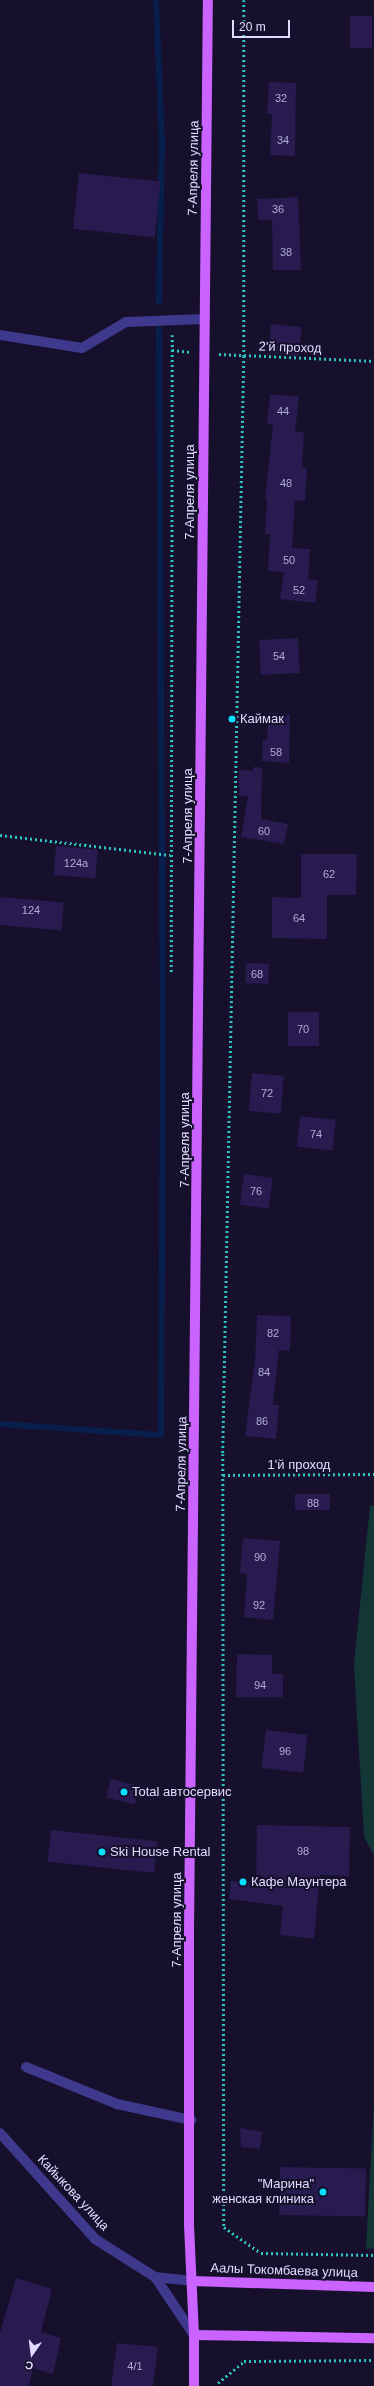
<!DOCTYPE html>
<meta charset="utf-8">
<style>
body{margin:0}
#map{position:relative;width:374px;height:2386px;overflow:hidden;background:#16102d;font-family:Arial,sans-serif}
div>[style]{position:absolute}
.green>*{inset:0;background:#133737}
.stream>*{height:6px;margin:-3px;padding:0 3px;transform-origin:3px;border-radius:3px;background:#081f4d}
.building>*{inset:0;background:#271b4f;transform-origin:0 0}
.path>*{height:2.5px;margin-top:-1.25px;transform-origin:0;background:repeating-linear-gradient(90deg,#2bc4c0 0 2px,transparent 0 5px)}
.minor>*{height:10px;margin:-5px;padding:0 5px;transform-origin:5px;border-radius:5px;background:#3f398e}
.major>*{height:10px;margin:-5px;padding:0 5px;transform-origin:5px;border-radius:5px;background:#ca63ff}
.dots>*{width:11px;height:11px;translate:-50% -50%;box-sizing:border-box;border:2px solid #16102d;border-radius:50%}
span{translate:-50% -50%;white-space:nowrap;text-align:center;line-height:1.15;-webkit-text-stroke:4px #16102d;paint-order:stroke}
.number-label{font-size:11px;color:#b2acd3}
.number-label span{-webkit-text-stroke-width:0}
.street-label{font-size:13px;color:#e1dcff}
.poi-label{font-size:13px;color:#e1dcff}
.left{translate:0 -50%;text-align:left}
.right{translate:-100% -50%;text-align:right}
.north{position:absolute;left:12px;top:2334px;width:40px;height:40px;-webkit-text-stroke:3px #16102d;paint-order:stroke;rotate:194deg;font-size:11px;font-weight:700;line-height:16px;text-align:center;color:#e1dcff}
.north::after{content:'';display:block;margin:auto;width:14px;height:18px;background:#e1dcff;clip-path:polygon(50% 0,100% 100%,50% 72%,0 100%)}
.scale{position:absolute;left:232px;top:20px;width:58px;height:18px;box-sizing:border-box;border:2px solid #e1dcff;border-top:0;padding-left:5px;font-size:12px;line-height:14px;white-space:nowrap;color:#e1dcff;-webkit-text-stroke:3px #16102d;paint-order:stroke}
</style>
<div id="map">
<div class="green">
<div style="clip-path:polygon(370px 1506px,374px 1506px,374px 1855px,364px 1837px,354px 1665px)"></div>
<div style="clip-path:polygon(374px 2102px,374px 2248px,366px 2249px)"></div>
</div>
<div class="stream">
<div style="left:156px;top:0;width:141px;rotate:87.6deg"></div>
<div style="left:162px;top:141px;width:161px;rotate:91.1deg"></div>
<div style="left:0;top:1424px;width:161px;rotate:3.9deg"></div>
<div style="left:161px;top:1435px;width:383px;rotate:-89.7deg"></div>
<div style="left:163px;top:1052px;width:723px;rotate:-90.32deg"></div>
</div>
<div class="building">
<div style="left:350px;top:16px;width:22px;height:32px"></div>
<div style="clip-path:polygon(269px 82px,296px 83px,295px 156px,270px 155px,272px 114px,267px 114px)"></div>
<div style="left:79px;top:173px;width:82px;height:56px;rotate:6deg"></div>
<div style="clip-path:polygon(298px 197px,301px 270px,273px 270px,272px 220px,258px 220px,257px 199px)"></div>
<div style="left:271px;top:324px;width:31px;height:29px;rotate:6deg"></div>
<div style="clip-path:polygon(270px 394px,299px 397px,295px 432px,304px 432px,302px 467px,307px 468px,305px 501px,295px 500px,292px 548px,310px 549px,308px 579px,318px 580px,315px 603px,280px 599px,284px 572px,268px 571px,270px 534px,265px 534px,267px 498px,265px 498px,273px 425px,267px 424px)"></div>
<div style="left:298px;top:638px;width:35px;height:39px;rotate:87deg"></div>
<div style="clip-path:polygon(269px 713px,290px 714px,289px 763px,262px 761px,263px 739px,267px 740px)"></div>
<div style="clip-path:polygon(253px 767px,262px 768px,261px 819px,288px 824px,284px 844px,241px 837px,248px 796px,239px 796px,239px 770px,253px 771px)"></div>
<div style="left:56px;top:846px;width:42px;height:29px;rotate:5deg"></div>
<div style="clip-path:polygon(301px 854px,357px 854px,356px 895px,327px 895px,327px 939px,272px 938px,272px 897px,301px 898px)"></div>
<div style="left:0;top:897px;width:64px;height:28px;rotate:5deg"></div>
<div style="left:246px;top:963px;width:23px;height:20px;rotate:2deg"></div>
<div style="left:288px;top:1012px;width:31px;height:34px"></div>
<div style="left:252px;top:1073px;width:32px;height:38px;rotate:5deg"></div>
<div style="left:300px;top:1116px;width:36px;height:31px;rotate:6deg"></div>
<div style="left:244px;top:1174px;width:29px;height:31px;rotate:8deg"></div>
<div style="clip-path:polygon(257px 1315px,291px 1316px,290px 1351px,279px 1350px,273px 1405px,279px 1405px,276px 1439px,245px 1436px,255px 1360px)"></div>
<div style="left:330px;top:1494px;width:16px;height:35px;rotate:90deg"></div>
<div style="clip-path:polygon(243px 1538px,280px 1541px,273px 1620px,244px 1617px,247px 1574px,240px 1573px)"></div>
<div style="clip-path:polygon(237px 1654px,272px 1655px,272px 1674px,283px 1674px,283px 1697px,236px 1697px)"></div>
<div style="left:266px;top:1730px;width:42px;height:38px;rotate:7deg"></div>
<div style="left:111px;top:1779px;width:29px;height:19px;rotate:14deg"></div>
<div style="clip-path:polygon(257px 1825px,350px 1827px,349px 1876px,320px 1875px,314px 1939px,280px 1935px,283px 1906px,229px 1899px,231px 1881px,256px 1884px)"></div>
<div style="left:51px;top:1830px;width:107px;height:32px;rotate:6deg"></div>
<div style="clip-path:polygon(240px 2128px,262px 2132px,260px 2149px,241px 2147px)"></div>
<div style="left:280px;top:2167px;width:86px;height:48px;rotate:1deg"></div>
<div style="clip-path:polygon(16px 2278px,52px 2289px,41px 2332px,61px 2338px,53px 2374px,33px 2368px,29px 2386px,0 2386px,0 2333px)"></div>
<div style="clip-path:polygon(117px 2343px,158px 2347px,153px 2386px,111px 2386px)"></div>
</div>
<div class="path">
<div style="left:244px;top:0;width:356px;rotate:90deg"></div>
<div style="left:244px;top:356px;width:1098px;rotate:91.1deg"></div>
<div style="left:223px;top:1454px;width:773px;rotate:89.93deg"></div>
<div style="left:224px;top:2227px;width:45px;rotate:35.1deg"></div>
<div style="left:261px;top:2253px;width:113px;rotate:1deg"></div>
<div style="left:172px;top:350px;width:18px;rotate:6deg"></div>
<div style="left:219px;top:354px;width:155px;rotate:2.6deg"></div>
<div style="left:0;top:835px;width:171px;rotate:6.7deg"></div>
<div style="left:171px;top:972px;width:637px;rotate:-89.91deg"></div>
<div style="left:223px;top:1475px;width:151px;rotate:-0.4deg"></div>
<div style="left:218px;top:2383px;width:34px;rotate:-40deg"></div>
<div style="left:244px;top:2361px;width:130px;rotate:-0.4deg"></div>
</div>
<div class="minor">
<div style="left:0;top:335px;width:83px;rotate:9deg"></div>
<div style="left:82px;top:348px;width:51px;rotate:-30.6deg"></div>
<div style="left:126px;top:322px;width:79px;rotate:-2.2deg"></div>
<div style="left:26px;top:2067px;width:98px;rotate:22.1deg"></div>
<div style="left:117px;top:2104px;width:76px;rotate:12.2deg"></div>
<div style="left:0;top:2133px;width:142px;rotate:48.1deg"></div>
<div style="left:95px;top:2239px;width:71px;rotate:32.3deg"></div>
<div style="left:155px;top:2277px;width:70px;rotate:56.1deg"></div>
<div style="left:155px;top:2277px;width:37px;rotate:6deg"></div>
</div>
<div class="major">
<div style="left:192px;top:2281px;width:182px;rotate:1.9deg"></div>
<div style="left:194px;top:2335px;width:180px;rotate:1deg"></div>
<div style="left:194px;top:2386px;width:51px;rotate:-90deg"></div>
<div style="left:194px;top:2335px;width:109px;rotate:-92.6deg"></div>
<div style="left:189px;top:2226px;width:296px;rotate:-90deg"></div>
<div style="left:189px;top:1930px;width:1930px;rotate:-89.44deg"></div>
</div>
<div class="dots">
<div style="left:232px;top:719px;background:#08deff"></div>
<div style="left:124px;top:1792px;background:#08deff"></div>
<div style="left:102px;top:1852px;background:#08deff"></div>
<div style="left:243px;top:1882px;background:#08deff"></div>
<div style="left:323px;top:2192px;background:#08deff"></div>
</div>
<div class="number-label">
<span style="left:281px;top:98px">32</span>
<span style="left:283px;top:140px">34</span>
<span style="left:278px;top:209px">36</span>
<span style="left:286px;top:252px">38</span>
<span style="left:283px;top:411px">44</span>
<span style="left:286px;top:483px">48</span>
<span style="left:289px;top:560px">50</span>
<span style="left:299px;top:590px">52</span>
<span style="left:279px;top:656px">54</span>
<span style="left:276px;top:752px">58</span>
<span style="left:264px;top:831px">60</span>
<span style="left:76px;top:863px">124а</span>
<span style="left:329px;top:874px">62</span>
<span style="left:31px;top:910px">124</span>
<span style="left:299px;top:918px">64</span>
<span style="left:257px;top:974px">68</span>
<span style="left:303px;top:1029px">70</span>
<span style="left:267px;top:1093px">72</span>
<span style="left:316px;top:1134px">74</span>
<span style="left:256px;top:1191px">76</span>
<span style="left:273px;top:1333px">82</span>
<span style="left:264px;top:1372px">84</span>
<span style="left:262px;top:1421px">86</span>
<span style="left:313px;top:1503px">88</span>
<span style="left:260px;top:1557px">90</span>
<span style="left:259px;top:1605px">92</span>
<span style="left:260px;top:1685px">94</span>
<span style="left:285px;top:1751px">96</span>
<span style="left:303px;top:1851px">98</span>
<span style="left:135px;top:2366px">4/1</span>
</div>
<div class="street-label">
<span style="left:194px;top:168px;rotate:-89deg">7-Апреля улица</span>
<span style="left:290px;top:348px;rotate:2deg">2'й проход</span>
<span style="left:190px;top:492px;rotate:-90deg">7-Апреля улица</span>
<span style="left:188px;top:816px;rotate:-90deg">7-Апреля улица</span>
<span style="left:185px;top:1140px;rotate:-90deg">7-Апреля улица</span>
<span style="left:182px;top:1464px;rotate:-89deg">7-Апреля улица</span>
<span style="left:299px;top:1465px">1'й проход</span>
<span style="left:177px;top:1920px;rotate:-90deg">7-Апреля улица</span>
<span style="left:73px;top:2193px;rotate:47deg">Кайыкова улица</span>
<span style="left:284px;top:2271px;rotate:2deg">Аалы Токомбаева улица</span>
</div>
<div class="poi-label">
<span class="left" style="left:240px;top:719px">Каймак</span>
<span class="left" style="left:132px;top:1792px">Total автосервис</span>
<span class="left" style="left:110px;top:1852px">Ski House Rental</span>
<span class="left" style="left:251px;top:1882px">Кафе Маунтера</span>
<span class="right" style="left:314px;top:2192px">"Марина"<br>женская клиника</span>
</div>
<div class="north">С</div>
<div class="scale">20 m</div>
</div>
